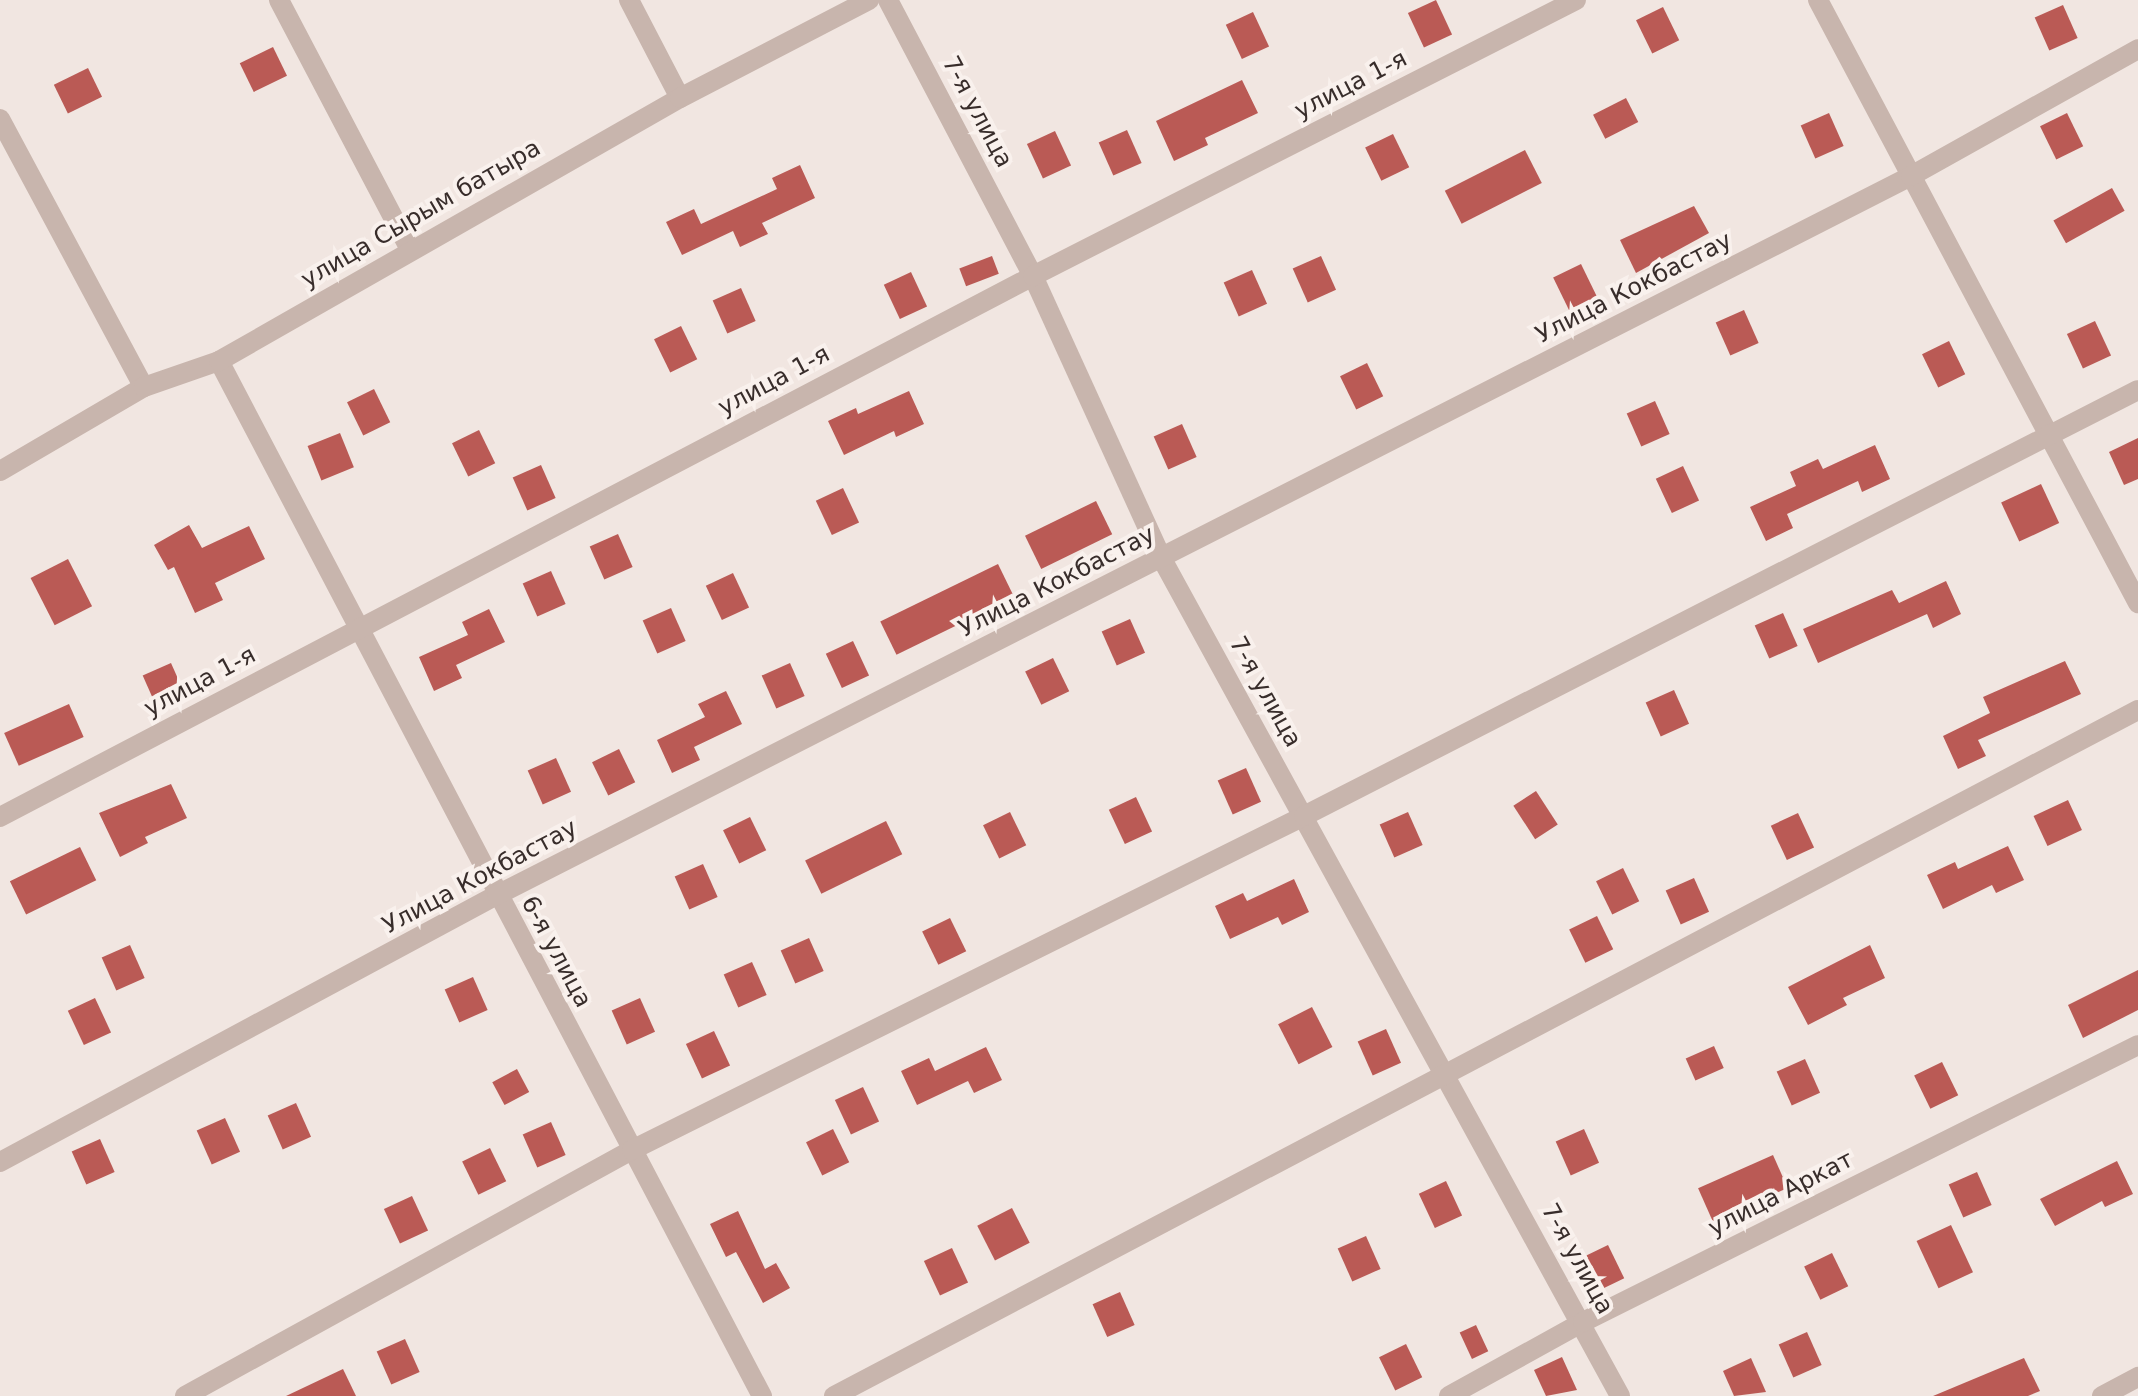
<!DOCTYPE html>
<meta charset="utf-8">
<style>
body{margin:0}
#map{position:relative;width:2138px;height:1396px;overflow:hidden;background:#f1e6e1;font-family:"DejaVu Sans",sans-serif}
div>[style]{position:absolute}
.building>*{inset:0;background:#ba5a55;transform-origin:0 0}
.minor>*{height:20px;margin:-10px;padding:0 10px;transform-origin:10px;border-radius:10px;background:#c8b5ad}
.tertiary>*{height:20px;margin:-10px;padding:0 10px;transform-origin:10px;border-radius:10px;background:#c8b5ad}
span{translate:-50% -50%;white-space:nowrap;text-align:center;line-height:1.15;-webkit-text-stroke:8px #f9f1ed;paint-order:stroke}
.street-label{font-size:24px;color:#382d2b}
</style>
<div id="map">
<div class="building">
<div style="left:1436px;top:0;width:38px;height:31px;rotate:65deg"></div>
<div style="left:2063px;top:5px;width:36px;height:31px;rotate:66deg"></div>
<div style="left:1663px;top:7px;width:37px;height:30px;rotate:64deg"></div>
<div style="left:1253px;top:12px;width:38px;height:30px;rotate:65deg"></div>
<div style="left:273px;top:47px;width:32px;height:37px;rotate:64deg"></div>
<div style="left:88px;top:68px;width:32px;height:38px;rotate:64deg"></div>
<div style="clip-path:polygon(1242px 80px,1258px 113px,1205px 138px,1208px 145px,1174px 161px,1156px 121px)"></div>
<div style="left:1626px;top:98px;width:27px;height:37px;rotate:63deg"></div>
<div style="left:1829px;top:113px;width:36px;height:31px;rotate:66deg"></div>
<div style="left:2067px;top:113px;width:37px;height:30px;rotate:64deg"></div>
<div style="left:1127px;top:130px;width:36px;height:31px;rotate:66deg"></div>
<div style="left:1055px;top:131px;width:38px;height:31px;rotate:65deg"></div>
<div style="left:1393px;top:134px;width:37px;height:31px;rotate:64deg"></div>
<div style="left:1525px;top:150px;width:37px;height:90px;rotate:63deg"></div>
<div style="clip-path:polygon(800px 165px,815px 198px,762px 223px,768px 234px,740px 247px,733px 231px,682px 255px,666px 222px,694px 209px,701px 224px,777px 189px,772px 178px)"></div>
<div style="left:2112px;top:188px;width:26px;height:67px;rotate:61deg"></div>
<div style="clip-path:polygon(1694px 206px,1709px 233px,1636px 273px,1620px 240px)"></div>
<div style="left:992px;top:256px;width:19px;height:35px;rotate:69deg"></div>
<div style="left:1321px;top:256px;width:37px;height:31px;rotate:66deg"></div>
<div style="left:1581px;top:264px;width:37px;height:31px;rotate:64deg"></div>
<div style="left:1252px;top:270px;width:37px;height:31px;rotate:66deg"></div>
<div style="left:911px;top:272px;width:38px;height:30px;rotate:65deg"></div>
<div style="left:741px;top:288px;width:36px;height:31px;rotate:66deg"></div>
<div style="left:1744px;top:310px;width:36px;height:31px;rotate:66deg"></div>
<div style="left:2095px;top:321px;width:38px;height:31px;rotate:65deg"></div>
<div style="left:681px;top:326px;width:37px;height:30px;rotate:64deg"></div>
<div style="left:1949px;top:341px;width:37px;height:30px;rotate:64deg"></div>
<div style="left:1367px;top:363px;width:37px;height:30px;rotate:64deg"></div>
<div style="left:374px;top:389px;width:37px;height:30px;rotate:64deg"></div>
<div style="clip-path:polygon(909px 391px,924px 424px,896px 437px,894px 431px,844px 455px,828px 421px,856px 408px,858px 414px)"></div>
<div style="left:1655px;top:401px;width:36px;height:31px;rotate:66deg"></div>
<div style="left:1182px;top:424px;width:36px;height:31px;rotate:66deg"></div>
<div style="left:479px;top:430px;width:37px;height:30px;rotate:64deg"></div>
<div style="left:340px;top:433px;width:37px;height:35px;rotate:68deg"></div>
<div style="clip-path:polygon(2138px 438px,2138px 479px,2124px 485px,2109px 452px)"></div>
<div style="clip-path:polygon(1875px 445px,1890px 479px,1862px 492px,1858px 481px,1787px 514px,1793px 528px,1766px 541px,1750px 507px,1796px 486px,1790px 472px,1818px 459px,1823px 469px)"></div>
<div style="left:541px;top:465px;width:36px;height:31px;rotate:66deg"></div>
<div style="left:1683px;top:466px;width:38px;height:30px;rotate:65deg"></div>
<div style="left:2041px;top:484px;width:43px;height:44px;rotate:65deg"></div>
<div style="left:843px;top:488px;width:38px;height:30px;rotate:65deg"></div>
<div style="left:1096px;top:501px;width:37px;height:79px;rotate:64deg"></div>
<div style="clip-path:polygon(189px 525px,202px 548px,249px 526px,265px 559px,215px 583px,223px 600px,195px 613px,174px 567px,168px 570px,154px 545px)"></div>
<div style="left:618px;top:534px;width:36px;height:31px;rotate:66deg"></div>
<div style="left:68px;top:559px;width:53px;height:42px;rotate:63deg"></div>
<div style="left:998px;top:564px;width:37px;height:131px;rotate:64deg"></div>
<div style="left:551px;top:571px;width:36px;height:31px;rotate:66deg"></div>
<div style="left:733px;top:573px;width:38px;height:30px;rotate:65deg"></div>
<div style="clip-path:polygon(1946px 581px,1961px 614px,1933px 628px,1927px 614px,1818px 663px,1803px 629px,1892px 590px,1899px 603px)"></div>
<div style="left:671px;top:608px;width:36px;height:31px;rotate:66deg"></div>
<div style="clip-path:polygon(489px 609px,505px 642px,456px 665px,462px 678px,434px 691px,419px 657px,468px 635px,462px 622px)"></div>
<div style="left:1783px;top:613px;width:36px;height:31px;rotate:66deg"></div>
<div style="left:1130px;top:619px;width:37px;height:31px;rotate:66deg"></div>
<div style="left:853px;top:641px;width:38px;height:30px;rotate:65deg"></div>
<div style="left:1053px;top:658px;width:37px;height:31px;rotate:64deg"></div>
<div style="clip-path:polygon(2065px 661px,2081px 694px,1978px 740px,1986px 756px,1958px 769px,1943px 736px,1990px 713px,1983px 697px)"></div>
<div style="left:171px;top:663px;width:36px;height:31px;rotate:66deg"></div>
<div style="left:790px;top:663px;width:36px;height:31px;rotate:66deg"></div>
<div style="left:1674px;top:690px;width:37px;height:31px;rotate:66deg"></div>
<div style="clip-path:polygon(726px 691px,742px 724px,694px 747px,700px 760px,672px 773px,657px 740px,705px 717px,698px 704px)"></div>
<div style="left:69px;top:704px;width:36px;height:71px;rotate:66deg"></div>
<div style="left:619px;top:749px;width:37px;height:30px;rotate:64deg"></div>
<div style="left:556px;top:758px;width:37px;height:31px;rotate:66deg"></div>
<div style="left:1246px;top:768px;width:37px;height:31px;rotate:66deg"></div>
<div style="clip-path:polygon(171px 784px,187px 818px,145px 837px,148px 843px,120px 857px,99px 813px)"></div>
<div style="left:1536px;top:791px;width:40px;height:27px;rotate:57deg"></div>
<div style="left:1136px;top:797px;width:38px;height:30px;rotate:65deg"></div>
<div style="left:2068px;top:800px;width:33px;height:38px;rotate:65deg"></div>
<div style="left:1010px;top:812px;width:37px;height:30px;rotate:64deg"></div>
<div style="left:1408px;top:812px;width:36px;height:31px;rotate:66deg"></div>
<div style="left:1798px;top:813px;width:38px;height:30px;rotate:65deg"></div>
<div style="left:750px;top:817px;width:37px;height:30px;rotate:64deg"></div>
<div style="left:886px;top:821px;width:37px;height:90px;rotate:64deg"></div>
<div style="clip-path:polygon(2008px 846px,2024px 880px,1996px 893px,1992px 885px,1943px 909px,1927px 875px,1955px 862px,1958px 869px)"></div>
<div style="left:80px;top:847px;width:37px;height:78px;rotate:64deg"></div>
<div style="left:703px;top:864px;width:36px;height:31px;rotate:66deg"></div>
<div style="left:1623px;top:868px;width:37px;height:30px;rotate:64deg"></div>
<div style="left:1694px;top:878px;width:37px;height:31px;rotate:66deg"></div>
<div style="clip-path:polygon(1294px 879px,1309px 912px,1282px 925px,1278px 917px,1230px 939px,1215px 906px,1243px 893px,1247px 901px)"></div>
<div style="left:1597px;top:916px;width:37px;height:31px;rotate:64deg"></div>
<div style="left:950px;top:918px;width:37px;height:31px;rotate:64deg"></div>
<div style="left:809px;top:938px;width:36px;height:31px;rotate:66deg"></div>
<div style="left:130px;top:945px;width:36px;height:31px;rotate:66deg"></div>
<div style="clip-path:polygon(1870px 945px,1885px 978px,1843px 998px,1847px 1005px,1808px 1025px,1788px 987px)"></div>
<div style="left:752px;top:962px;width:36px;height:31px;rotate:66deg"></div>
<div style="clip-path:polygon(2138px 970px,2138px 1010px,2083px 1038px,2068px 1005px)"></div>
<div style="left:473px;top:977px;width:36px;height:31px;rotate:66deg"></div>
<div style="left:95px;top:998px;width:38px;height:30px;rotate:65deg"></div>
<div style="left:640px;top:998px;width:37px;height:31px;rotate:66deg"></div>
<div style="left:1312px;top:1007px;width:45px;height:38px;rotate:63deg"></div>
<div style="left:1386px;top:1029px;width:37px;height:31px;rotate:66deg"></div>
<div style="left:714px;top:1031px;width:38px;height:31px;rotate:65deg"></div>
<div style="left:1714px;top:1046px;width:24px;height:31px;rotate:66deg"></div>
<div style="clip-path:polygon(986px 1047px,1002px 1080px,974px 1093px,968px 1081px,917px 1105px,901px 1071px,929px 1058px,935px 1071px)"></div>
<div style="left:1805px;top:1059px;width:37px;height:31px;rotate:66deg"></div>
<div style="left:1942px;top:1062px;width:37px;height:31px;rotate:64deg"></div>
<div style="left:517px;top:1069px;width:26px;height:28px;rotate:62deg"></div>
<div style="left:863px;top:1087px;width:38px;height:31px;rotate:65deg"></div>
<div style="left:296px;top:1103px;width:37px;height:31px;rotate:66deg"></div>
<div style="left:225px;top:1118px;width:37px;height:31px;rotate:66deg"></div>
<div style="left:551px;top:1122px;width:36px;height:31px;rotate:66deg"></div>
<div style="left:833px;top:1129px;width:37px;height:30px;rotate:64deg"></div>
<div style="left:1584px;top:1129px;width:37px;height:31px;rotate:66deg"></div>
<div style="left:100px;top:1139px;width:36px;height:31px;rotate:66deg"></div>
<div style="left:490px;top:1148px;width:37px;height:31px;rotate:64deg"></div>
<div style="left:1773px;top:1155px;width:36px;height:82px;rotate:66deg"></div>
<div style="clip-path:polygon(2117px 1161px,2133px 1194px,2105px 1207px,2102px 1201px,2055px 1226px,2040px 1199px)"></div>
<div style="left:1977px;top:1172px;width:36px;height:31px;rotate:66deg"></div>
<div style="left:1446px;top:1181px;width:38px;height:30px;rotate:65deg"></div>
<div style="left:412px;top:1196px;width:38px;height:31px;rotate:65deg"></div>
<div style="left:1012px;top:1208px;width:39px;height:39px;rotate:63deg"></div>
<div style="clip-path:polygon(738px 1211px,765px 1269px,776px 1263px,790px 1288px,763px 1303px,736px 1252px,726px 1257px,710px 1224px)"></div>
<div style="left:1951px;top:1225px;width:52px;height:38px;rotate:65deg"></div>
<div style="left:1366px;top:1236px;width:36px;height:31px;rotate:66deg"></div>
<div style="left:1608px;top:1245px;width:37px;height:31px;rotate:64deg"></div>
<div style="left:952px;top:1248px;width:38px;height:31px;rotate:65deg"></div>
<div style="left:1832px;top:1253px;width:37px;height:31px;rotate:64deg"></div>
<div style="left:1120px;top:1292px;width:36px;height:30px;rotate:66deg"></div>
<div style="left:1476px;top:1325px;width:29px;height:18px;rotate:65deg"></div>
<div style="left:1807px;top:1332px;width:36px;height:31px;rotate:66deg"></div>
<div style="left:405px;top:1339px;width:36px;height:31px;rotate:66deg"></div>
<div style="left:1406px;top:1344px;width:37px;height:30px;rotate:64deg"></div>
<div style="clip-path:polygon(1562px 1357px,1577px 1390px,1546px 1396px,1534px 1370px)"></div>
<div style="clip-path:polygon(1751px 1358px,1766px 1392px,1734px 1396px,1723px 1371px)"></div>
<div style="clip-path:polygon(2024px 1358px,2040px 1391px,2028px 1396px,1933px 1396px)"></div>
<div style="clip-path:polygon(343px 1369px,356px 1396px,286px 1396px)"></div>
</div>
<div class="minor">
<div style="left:279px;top:0;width:280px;rotate:62.3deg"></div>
<div style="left:629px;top:0;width:110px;rotate:62.5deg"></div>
<div style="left:888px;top:0;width:312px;rotate:62.3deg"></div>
<div style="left:1033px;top:276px;width:311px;rotate:65.5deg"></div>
<div style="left:1162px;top:559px;width:954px;rotate:61.31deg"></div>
<div style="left:1818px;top:0;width:683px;rotate:62.05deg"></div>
<div style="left:0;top:119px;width:304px;rotate:61.8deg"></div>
<div style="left:219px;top:361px;width:1169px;rotate:62.32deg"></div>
<div style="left:0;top:817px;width:1166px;rotate:-27.64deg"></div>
<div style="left:1033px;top:276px;width:609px;rotate:-26.94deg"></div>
<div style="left:0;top:1162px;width:564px;rotate:-28.25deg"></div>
<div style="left:497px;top:895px;width:1586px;rotate:-26.95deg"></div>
<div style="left:1911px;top:176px;width:260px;rotate:-29.2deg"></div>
<div style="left:185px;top:1396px;width:510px;rotate:-28.83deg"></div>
<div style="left:632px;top:1150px;width:750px;rotate:-26.43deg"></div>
<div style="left:1304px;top:816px;width:936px;rotate:-27.06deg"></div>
<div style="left:834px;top:1396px;width:1473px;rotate:-27.75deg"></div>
<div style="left:1449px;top:1396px;width:153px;rotate:-28.9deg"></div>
<div style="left:1583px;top:1322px;width:620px;rotate:-26.52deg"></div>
<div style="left:2102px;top:1396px;width:41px;rotate:-27.8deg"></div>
</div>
<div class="tertiary">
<div style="left:0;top:471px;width:167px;rotate:-30.3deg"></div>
<div style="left:144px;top:387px;width:79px;rotate:-19.1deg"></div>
<div style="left:219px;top:361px;width:531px;rotate:-29.7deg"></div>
<div style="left:680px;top:98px;width:213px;rotate:-27.4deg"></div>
</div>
<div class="street-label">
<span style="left:1351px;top:85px;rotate:-27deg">улица 1-я</span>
<span style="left:977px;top:112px;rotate:62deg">7-я улица</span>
<span style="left:421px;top:214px;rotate:-30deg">улица Сырым батыра</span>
<span style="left:1634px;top:288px;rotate:-27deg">Улица Кокбастау</span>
<span style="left:774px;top:381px;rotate:-28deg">улица 1-я</span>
<span style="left:1057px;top:582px;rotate:-27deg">Улица Кокбастау</span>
<span style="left:200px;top:682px;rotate:-28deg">улица 1-я</span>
<span style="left:1265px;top:692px;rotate:61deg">7-я улица</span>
<span style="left:480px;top:877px;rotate:-28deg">Улица Кокбастау</span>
<span style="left:556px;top:952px;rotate:62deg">6-я улица</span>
<span style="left:1781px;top:1194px;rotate:-27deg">улица Аркат</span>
<span style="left:1577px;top:1259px;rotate:61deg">7-я улица</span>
</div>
</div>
